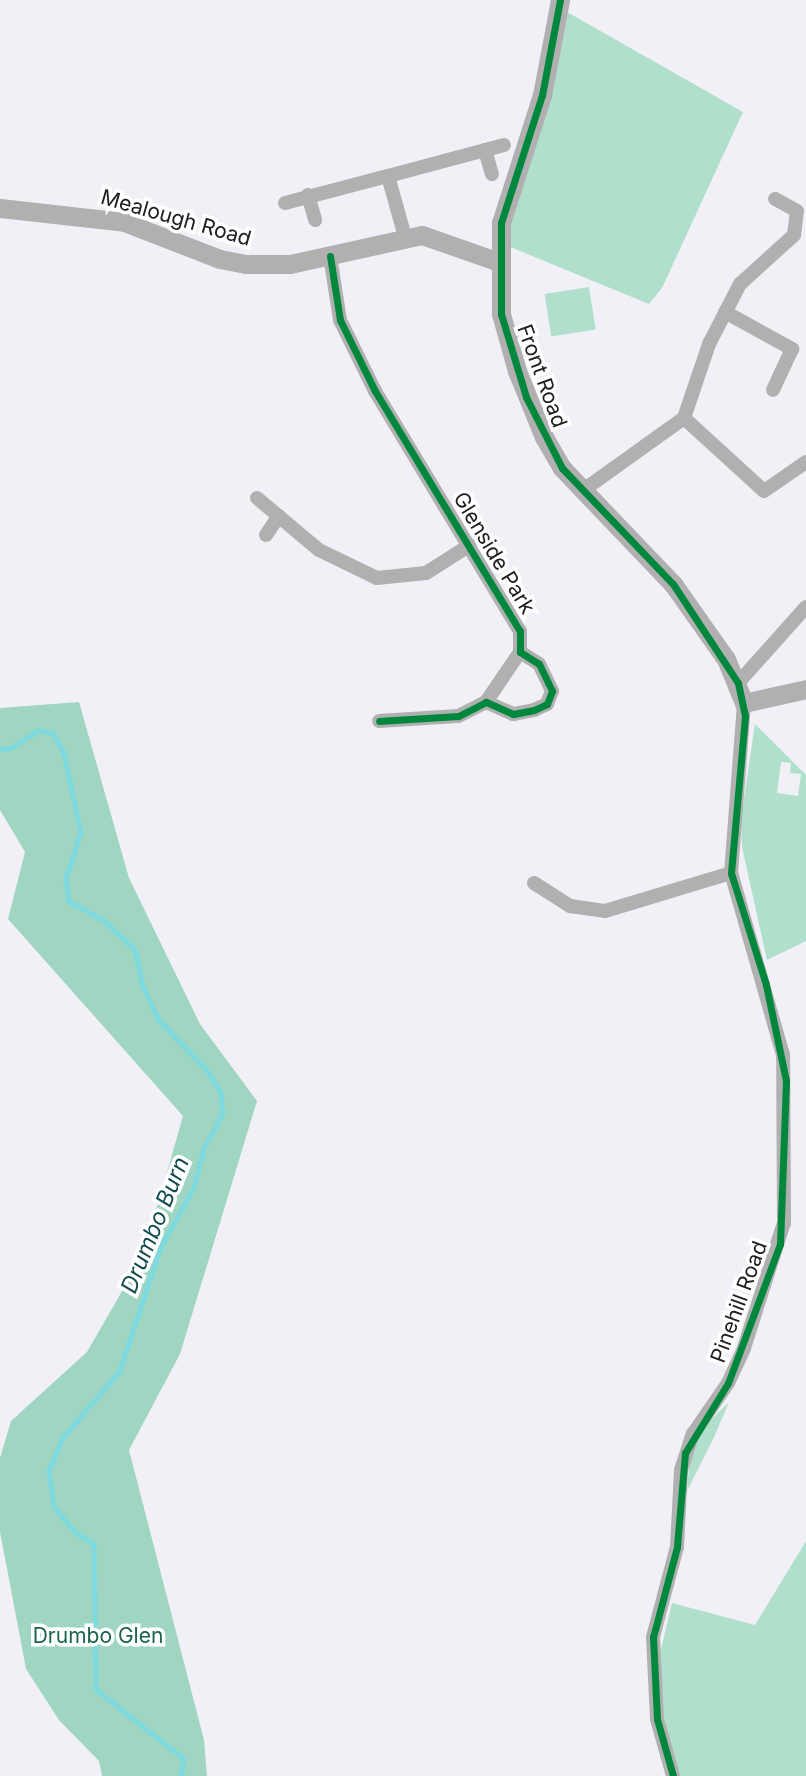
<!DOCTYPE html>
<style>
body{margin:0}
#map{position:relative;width:806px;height:1776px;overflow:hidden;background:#f0f0f6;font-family:Inter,sans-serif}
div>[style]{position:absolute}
.green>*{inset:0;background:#b0dfcc;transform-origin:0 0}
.forest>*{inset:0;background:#a0d6c1}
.stream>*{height:4.5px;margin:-2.25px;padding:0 2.25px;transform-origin:2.25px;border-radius:2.25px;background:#7fdadf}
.street>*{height:14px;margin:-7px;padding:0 7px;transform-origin:7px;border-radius:7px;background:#b1b0b0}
.secondary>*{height:19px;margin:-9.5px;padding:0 9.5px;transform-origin:9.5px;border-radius:9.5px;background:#b1afb0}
.cycleway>*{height:7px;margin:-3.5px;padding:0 3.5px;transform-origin:3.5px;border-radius:3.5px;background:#00873e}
span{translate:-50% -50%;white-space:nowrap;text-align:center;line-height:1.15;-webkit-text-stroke:7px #fff;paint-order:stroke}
.street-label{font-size:21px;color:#202024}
.park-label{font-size:21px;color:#1b6448}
.water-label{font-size:23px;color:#134c4e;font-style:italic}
</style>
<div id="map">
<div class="green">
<div style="clip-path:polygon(567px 12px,743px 112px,662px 288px,649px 304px,503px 244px)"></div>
<div style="left:589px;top:287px;width:43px;height:45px;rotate:81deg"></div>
<div style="clip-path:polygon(evenodd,755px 724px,806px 775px,806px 941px,767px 960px,742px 847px,741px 819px,755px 724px,781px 762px,791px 763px,790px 773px,801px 774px,798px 796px,777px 793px,781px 762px)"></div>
<div style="clip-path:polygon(729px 1402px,714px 1437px,687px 1491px,690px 1454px,705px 1426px)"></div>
<div style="clip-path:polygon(806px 1541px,806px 1776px,680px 1776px,661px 1721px,660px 1654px,672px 1603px,755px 1625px)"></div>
</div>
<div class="forest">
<div style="clip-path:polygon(79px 702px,129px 878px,200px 1024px,257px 1101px,180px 1354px,129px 1450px,204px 1740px,207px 1776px,102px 1776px,99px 1761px,59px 1720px,26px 1669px,0 1532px,0 1458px,11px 1421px,87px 1352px,144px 1253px,183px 1116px,8px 919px,25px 852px,0 810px,0 708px)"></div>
</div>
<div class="stream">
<div style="left:0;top:749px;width:11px;rotate:-5deg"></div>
<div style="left:11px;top:748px;width:33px;rotate:-33deg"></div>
<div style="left:39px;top:730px;width:14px;rotate:12deg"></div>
<div style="left:53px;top:733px;width:23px;rotate:61deg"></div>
<div style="left:64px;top:753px;width:81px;rotate:77.9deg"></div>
<div style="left:81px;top:832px;width:50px;rotate:107.4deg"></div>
<div style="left:66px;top:880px;width:21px;rotate:82deg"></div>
<div style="left:69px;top:901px;width:38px;rotate:29deg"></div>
<div style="left:102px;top:919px;width:45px;rotate:42.3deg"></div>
<div style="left:135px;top:949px;width:38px;rotate:78deg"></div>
<div style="left:143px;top:986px;width:38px;rotate:65deg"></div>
<div style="left:159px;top:1020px;width:68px;rotate:46.2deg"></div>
<div style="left:206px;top:1069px;width:27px;rotate:57deg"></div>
<div style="left:221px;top:1092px;width:21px;rotate:85deg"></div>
<div style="left:223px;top:1113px;width:41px;rotate:117.8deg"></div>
<div style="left:204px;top:1149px;width:40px;rotate:104.4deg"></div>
<div style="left:194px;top:1188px;width:68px;rotate:119.2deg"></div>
<div style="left:161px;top:1247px;width:131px;rotate:108.3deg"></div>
<div style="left:120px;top:1371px;width:88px;rotate:130.4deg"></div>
<div style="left:63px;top:1438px;width:36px;rotate:113deg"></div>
<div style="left:49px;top:1471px;width:35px;rotate:82deg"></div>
<div style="left:54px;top:1506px;width:32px;rotate:51deg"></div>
<div style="left:74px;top:1531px;width:24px;rotate:33deg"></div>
<div style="left:94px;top:1544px;width:145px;rotate:89.2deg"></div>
<div style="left:96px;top:1689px;width:112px;rotate:38.5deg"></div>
<div style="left:184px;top:1759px;width:17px;rotate:100deg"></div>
</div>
<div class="street">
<div style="left:485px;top:150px;width:25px;rotate:74deg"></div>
<div style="left:388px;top:176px;width:120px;rotate:-15deg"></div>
<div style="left:308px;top:195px;width:26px;rotate:74deg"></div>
<div style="left:285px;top:203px;width:106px;rotate:-14.7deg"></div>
<div style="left:388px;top:176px;width:63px;rotate:74.4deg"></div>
<div style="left:330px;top:256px;width:65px;rotate:81.1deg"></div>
<div style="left:340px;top:320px;width:79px;rotate:63.8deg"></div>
<div style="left:375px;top:391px;width:280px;rotate:58.9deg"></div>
<div style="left:520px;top:631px;width:21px;rotate:90deg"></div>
<div style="left:520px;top:652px;width:22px;rotate:32deg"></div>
<div style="left:539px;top:664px;width:30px;rotate:64deg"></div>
<div style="left:552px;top:691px;width:14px;rotate:111deg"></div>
<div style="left:547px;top:704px;width:14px;rotate:155deg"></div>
<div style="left:534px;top:710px;width:21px;rotate:169deg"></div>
<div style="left:513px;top:714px;width:30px;rotate:-156deg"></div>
<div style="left:486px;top:702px;width:31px;rotate:153deg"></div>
<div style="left:458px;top:716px;width:79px;rotate:176.4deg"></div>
<div style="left:725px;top:312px;width:77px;rotate:28.9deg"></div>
<div style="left:792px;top:349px;width:45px;rotate:114.9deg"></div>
<div style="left:684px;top:418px;width:108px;rotate:42.4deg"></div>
<div style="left:764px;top:491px;width:51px;rotate:-34.6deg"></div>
<div style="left:582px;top:491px;width:125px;rotate:-35.6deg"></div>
<div style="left:684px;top:418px;width:78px;rotate:-71.3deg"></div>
<div style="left:709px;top:344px;width:68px;rotate:-62.7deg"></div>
<div style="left:740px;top:284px;width:73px;rotate:-42.2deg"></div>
<div style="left:794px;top:235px;width:24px;rotate:-83deg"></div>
<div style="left:797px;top:211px;width:25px;rotate:-151deg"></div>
<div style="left:257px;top:498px;width:81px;rotate:40deg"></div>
<div style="left:319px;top:550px;width:64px;rotate:25.8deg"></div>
<div style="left:377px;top:578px;width:49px;rotate:-5.8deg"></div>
<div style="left:426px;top:573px;width:52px;rotate:-32.5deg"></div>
<div style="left:266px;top:535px;width:23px;rotate:-56deg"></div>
<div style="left:738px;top:683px;width:102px;rotate:-48.2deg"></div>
<div style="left:486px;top:702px;width:60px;rotate:-55.8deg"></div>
<div style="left:534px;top:883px;width:43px;rotate:32.6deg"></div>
<div style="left:570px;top:906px;width:35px;rotate:8deg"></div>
<div style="left:605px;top:911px;width:132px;rotate:-16.8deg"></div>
<div style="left:673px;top:1776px;width:59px;rotate:-105.7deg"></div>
<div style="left:657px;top:1719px;width:82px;rotate:-92.8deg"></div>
<div style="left:653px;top:1637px;width:93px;rotate:-75.1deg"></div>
<div style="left:677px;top:1547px;width:77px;rotate:-87deg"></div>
<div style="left:681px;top:1470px;width:38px;rotate:-72deg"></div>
<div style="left:693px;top:1434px;width:62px;rotate:-55.5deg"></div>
<div style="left:728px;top:1383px;width:38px;rotate:-65deg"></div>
<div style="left:744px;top:1348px;width:131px;rotate:-72.3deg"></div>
<div style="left:784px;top:1223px;width:168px;rotate:-90.3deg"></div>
<div style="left:783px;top:1055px;width:189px;rotate:-105.9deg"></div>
<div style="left:731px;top:873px;width:170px;rotate:-85.6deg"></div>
</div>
<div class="secondary">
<div style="left:560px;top:0;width:97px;rotate:100.7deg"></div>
<div style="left:542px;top:95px;width:134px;rotate:107.8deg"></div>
<div style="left:501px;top:223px;width:91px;rotate:90deg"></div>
<div style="left:501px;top:314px;width:59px;rotate:74.3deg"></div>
<div style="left:517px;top:371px;width:71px;rotate:67.8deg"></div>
<div style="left:544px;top:437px;width:36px;rotate:60deg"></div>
<div style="left:562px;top:468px;width:161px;rotate:46.3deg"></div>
<div style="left:673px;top:584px;width:92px;rotate:54.8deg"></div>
<div style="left:726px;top:659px;width:48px;rotate:67.8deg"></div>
<div style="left:744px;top:703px;width:64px;rotate:-12.7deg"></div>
<div style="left:0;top:208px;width:125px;rotate:6.4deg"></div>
<div style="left:124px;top:222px;width:103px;rotate:21.1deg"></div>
<div style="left:220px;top:259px;width:26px;rotate:11deg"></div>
<div style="left:246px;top:264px;width:44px"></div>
<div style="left:290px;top:264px;width:135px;rotate:-12.4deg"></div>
<div style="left:422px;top:235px;width:82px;rotate:19.3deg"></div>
</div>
<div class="cycleway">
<div style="left:560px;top:0;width:97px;rotate:100.7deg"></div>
<div style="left:542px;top:95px;width:134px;rotate:107.8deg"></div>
<div style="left:501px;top:223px;width:91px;rotate:90deg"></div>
<div style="left:501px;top:314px;width:87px;rotate:73.2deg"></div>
<div style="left:526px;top:397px;width:80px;rotate:63.1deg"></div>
<div style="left:562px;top:468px;width:161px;rotate:46.3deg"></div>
<div style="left:673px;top:584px;width:118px;rotate:56.7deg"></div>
<div style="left:738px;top:683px;width:34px;rotate:78deg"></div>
<div style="left:745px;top:716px;width:158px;rotate:95.1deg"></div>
<div style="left:731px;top:873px;width:117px;rotate:72.6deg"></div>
<div style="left:766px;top:985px;width:98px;rotate:78.2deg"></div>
<div style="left:786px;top:1081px;width:163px;rotate:92.1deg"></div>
<div style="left:780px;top:1244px;width:148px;rotate:110.5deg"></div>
<div style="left:728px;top:1383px;width:82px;rotate:121.6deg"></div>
<div style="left:685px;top:1453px;width:94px;rotate:94.9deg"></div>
<div style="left:677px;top:1547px;width:93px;rotate:104.9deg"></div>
<div style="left:653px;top:1637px;width:82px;rotate:87.2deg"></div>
<div style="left:657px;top:1719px;width:59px;rotate:74.3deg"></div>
<div style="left:330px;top:256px;width:65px;rotate:81.1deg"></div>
<div style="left:340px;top:320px;width:79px;rotate:63.8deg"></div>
<div style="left:375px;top:391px;width:280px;rotate:58.9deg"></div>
<div style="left:520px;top:631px;width:21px;rotate:90deg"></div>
<div style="left:520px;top:652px;width:22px;rotate:32deg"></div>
<div style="left:539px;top:664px;width:30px;rotate:64deg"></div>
<div style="left:552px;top:691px;width:14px;rotate:111deg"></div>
<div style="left:547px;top:704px;width:14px;rotate:155deg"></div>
<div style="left:534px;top:710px;width:21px;rotate:169deg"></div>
<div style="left:513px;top:714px;width:30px;rotate:-156deg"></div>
<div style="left:486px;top:702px;width:31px;rotate:153deg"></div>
<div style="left:458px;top:716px;width:79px;rotate:176.4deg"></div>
</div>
<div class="street-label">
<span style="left:176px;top:218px;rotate:16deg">Mealough Road</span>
<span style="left:542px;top:376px;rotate:70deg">Front Road</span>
<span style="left:494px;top:553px;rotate:59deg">Glenside Park</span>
<span style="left:739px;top:1302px;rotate:-70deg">Pinehill Road</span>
</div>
<div class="park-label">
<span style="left:98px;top:1636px">Drumbo Glen</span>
</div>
<div class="water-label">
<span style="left:155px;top:1225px;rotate:-68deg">Drumbo Burn</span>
</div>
</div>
